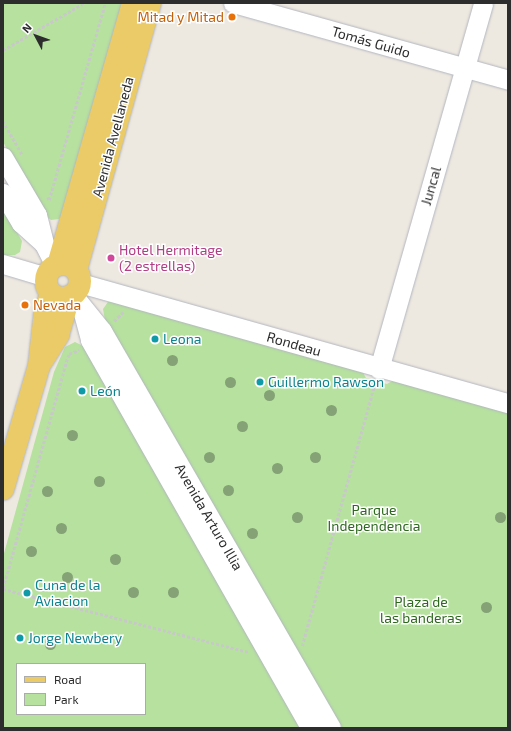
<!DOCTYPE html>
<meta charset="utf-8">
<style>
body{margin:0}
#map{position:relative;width:511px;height:731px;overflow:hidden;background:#ede8e0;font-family:"Exo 2",sans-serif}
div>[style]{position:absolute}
.green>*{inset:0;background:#b6e19f}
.path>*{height:2.5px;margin-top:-1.25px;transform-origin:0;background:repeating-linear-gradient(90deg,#c8c8c8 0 3px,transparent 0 5px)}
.roads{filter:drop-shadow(0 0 1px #b3b6bf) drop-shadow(0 0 1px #b3b6bf)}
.minor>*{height:19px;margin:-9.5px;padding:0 9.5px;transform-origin:9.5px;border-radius:9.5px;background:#fff}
.major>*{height:22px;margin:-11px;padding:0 11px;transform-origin:11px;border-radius:11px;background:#ebcb67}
.major>.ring{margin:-11px;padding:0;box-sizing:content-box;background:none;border:22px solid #ebcb67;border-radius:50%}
.trees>*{width:11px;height:11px;margin:-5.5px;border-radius:50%;background:#84a275}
.dots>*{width:11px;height:11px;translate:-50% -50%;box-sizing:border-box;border:2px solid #fff;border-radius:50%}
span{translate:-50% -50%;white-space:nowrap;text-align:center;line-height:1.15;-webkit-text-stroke:3px #fff;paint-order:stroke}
.food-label{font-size:14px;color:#c56008}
.right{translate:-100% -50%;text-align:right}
.left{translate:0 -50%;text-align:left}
.street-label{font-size:14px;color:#2d2d2d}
.hotel-label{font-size:14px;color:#b23c85}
.culture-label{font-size:14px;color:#0d838f}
.park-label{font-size:14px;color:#2e681e}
.frame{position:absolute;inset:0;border:4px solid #2d2d2d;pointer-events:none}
.legend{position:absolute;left:16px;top:663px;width:130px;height:52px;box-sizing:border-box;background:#fff;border:1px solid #ababab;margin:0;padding:5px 7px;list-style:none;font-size:12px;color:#2d2d2d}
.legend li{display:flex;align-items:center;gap:8px;height:20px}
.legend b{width:20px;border:1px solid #ababab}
.north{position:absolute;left:16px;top:16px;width:40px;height:40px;-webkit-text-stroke:3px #fff;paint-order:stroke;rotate:311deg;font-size:11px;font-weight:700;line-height:16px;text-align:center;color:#2d2d2d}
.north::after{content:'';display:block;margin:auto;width:14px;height:18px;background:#2d2d2d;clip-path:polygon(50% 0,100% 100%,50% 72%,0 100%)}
</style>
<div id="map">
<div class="green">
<div style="clip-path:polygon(3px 3px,123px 3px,63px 214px,59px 219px,51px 220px,46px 216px,3px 142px)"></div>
<div style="clip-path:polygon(3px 208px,22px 241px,20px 252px,15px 255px,3px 255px)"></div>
<div style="clip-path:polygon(115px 301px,361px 369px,366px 378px,387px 384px,394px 380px,508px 411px,508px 728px,341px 728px,105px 320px,103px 309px,108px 302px)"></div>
<div style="clip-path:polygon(evenodd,75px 342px,83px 346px,304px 728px,3px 728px,3px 557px,54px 372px,65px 347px,75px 342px,17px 664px,145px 664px,145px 714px,17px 714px,17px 664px)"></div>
</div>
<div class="path">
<div style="left:3px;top:50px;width:94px;rotate:-30.1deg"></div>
<div style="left:3px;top:121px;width:39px;rotate:60deg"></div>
<div style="left:48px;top:197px;width:3px;rotate:72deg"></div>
<div style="left:49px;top:200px;width:205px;rotate:-74.1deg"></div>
<div style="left:3px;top:234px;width:1px;rotate:90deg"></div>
<div style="left:114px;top:321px;width:13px;rotate:-45deg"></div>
<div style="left:3px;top:588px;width:235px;rotate:-74.4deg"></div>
<div style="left:66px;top:362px;width:9px;rotate:-69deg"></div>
<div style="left:69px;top:354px;width:11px;rotate:-22deg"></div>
<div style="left:3px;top:589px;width:253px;rotate:14.4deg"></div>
<div style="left:302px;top:646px;width:273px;rotate:-74.5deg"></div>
</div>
<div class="roads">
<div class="minor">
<div style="left:233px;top:3px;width:286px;rotate:15.6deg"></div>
<div style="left:3px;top:157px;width:67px;rotate:59.6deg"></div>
<div style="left:37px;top:215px;width:30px;rotate:76deg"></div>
<div style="left:44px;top:244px;width:25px;rotate:63deg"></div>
<div style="left:3px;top:193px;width:35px;rotate:59deg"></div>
<div style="left:21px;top:223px;width:31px;rotate:42deg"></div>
<div style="left:3px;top:264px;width:46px;rotate:16.5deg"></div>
<div style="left:80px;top:283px;width:445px;rotate:15.7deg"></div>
<div style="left:73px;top:295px;width:46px;rotate:51.1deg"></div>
<div style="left:102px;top:331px;width:458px;rotate:60deg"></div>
<div style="left:83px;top:313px;width:28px;rotate:75deg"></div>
<div style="left:90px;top:340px;width:446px;rotate:60.4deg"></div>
<div style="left:379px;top:369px;width:380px;rotate:-74.1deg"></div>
</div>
<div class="major">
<div class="ring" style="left:46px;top:264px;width:12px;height:12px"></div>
<div style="left:58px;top:265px;width:273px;rotate:-74deg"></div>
<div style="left:76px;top:270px;width:277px;rotate:-74.5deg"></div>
<div style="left:42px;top:361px;width:31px;rotate:-58deg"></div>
<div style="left:58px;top:335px;width:40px;rotate:-74deg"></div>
<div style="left:3px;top:489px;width:128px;rotate:-73.7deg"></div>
<div style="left:39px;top:366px;width:54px;rotate:-83.7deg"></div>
<div style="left:45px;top:312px;width:19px;rotate:-72deg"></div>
</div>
</div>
<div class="trees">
<div style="left:172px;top:360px"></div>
<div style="left:230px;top:382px"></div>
<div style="left:269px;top:395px"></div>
<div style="left:331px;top:410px"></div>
<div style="left:242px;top:426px"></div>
<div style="left:72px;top:435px"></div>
<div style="left:209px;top:457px"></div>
<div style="left:315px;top:457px"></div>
<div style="left:277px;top:468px"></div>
<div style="left:99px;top:481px"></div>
<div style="left:228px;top:490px"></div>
<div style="left:47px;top:491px"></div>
<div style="left:297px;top:517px"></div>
<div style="left:500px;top:517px"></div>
<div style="left:61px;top:528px"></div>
<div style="left:252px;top:533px"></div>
<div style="left:31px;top:551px"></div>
<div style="left:115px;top:559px"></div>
<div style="left:67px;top:577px"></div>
<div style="left:133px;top:592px"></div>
<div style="left:173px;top:592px"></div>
<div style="left:486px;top:607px"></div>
<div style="left:50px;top:644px"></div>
</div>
<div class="dots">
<div style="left:232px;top:17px;background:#e8710a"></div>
<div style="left:111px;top:258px;background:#d1479c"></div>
<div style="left:25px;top:305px;background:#e8710a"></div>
<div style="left:155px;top:339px;background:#0f9aa8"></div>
<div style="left:260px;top:382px;background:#0f9aa8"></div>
<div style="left:82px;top:391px;background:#0f9aa8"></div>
<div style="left:27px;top:593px;background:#0f9aa8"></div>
<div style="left:20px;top:638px;background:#0f9aa8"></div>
</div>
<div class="food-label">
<span class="right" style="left:224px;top:17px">Mitad y Mitad</span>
<span class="left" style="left:33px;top:305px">Nevada</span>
</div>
<div class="street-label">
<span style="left:371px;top:42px;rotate:16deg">Tomás Guido</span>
<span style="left:113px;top:137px;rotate:-75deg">Avenida Avellaneda</span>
<span style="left:431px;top:186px;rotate:-74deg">Juncal</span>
<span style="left:294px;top:344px;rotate:16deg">Rondeau</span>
<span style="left:209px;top:517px;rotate:60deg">Avenida Arturo Illia</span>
</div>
<div class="hotel-label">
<span class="left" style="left:119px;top:258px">Hotel Hermitage<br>(2 estrellas)</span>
</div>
<div class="culture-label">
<span class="left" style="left:163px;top:339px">Leona</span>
<span class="left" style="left:268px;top:382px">Guillermo Rawson</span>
<span class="left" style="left:90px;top:391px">León</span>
<span class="left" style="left:35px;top:593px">Cuna de la<br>Aviacion</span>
<span class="left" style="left:28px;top:638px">Jorge Newbery</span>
</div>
<div class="park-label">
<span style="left:374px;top:518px">Parque<br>Independencia</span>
<span style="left:421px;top:610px">Plaza de<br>las banderas</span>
</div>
<div class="frame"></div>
<ul class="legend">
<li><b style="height:5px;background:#ebcb67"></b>Road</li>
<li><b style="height:11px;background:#b6e19f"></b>Park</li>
</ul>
<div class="north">N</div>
</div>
